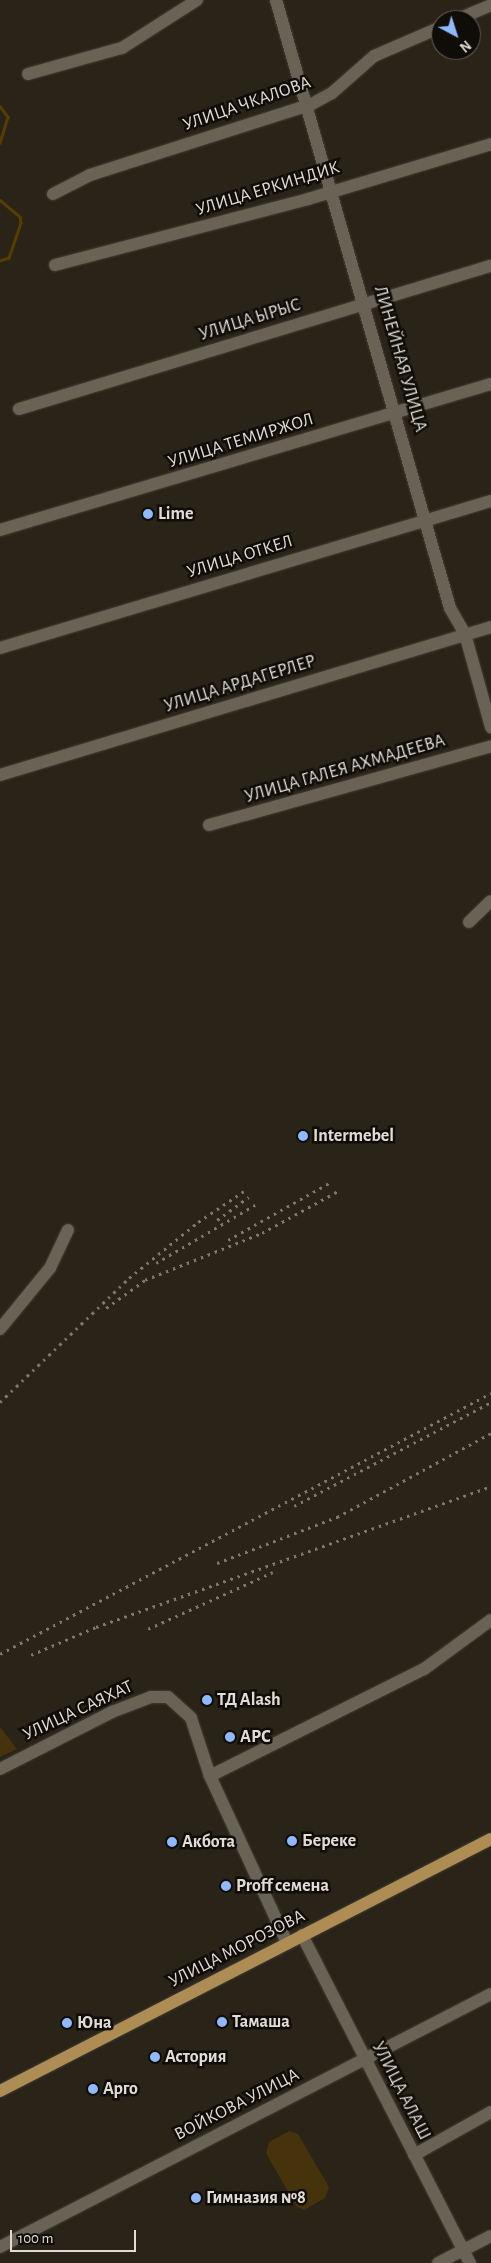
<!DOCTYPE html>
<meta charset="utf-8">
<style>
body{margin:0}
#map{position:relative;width:491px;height:2263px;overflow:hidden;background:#2a2318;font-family:"Alegreya Sans",sans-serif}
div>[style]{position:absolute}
.green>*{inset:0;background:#47330b}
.stream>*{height:2.5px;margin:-1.25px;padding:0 1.25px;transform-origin:1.25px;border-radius:1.25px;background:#583d00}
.roads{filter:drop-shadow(0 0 1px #443e36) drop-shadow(0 0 1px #443e36)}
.minor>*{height:12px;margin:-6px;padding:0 6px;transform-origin:6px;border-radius:6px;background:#6a6255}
.major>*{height:12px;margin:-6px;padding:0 6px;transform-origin:6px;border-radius:6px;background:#ad8d53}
.rail>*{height:2.5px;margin-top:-1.25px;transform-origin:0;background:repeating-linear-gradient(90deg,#7e786f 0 2.5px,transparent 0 7.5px)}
.dots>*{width:14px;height:14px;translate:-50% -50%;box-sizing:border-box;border:2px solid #100d08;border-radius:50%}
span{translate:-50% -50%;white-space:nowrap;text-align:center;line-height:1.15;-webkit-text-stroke:5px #100d08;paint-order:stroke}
.street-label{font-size:18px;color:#e1dcd5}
.poi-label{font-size:18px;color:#e1dcd5;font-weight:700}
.left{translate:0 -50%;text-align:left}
.north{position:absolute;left:431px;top:10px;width:50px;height:50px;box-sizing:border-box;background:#100d08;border:1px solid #64605a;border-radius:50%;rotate:140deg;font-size:14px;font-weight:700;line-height:20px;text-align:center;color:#e1dcd5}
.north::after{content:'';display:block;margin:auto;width:18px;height:22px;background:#8fb8fd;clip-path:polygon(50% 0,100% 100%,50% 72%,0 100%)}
.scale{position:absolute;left:10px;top:2230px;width:126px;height:22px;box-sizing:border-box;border:2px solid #e1dcd5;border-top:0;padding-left:6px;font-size:15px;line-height:18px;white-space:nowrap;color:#e1dcd5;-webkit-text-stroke:4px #100d08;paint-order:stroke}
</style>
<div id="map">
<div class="green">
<div style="clip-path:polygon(0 1727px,17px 1749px,0 1757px)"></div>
<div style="clip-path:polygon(289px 2131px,298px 2134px,329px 2187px,325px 2198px,304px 2210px,296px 2206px,266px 2153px,269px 2142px)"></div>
</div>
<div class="stream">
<div style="left:0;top:106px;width:14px;rotate:54deg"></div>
<div style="left:8px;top:117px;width:27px;rotate:107deg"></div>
<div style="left:0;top:200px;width:26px;rotate:40deg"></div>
<div style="left:20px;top:217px;width:6px;rotate:81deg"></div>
<div style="left:21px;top:223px;width:37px;rotate:109deg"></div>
<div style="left:9px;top:258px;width:9px;rotate:162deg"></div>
</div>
<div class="roads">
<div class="minor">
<div style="left:276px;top:0;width:632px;rotate:74.03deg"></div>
<div style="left:450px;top:608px;width:30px;rotate:60deg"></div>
<div style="left:465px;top:634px;width:97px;rotate:74.4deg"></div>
<div style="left:456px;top:20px;width:38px;rotate:-23deg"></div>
<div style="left:28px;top:74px;width:98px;rotate:-15.5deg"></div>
<div style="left:122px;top:48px;width:89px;rotate:-32.6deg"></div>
<div style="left:53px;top:194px;width:42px;rotate:-27.2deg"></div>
<div style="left:90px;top:175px;width:231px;rotate:-17.7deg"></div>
<div style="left:310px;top:105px;width:25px;rotate:-29deg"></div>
<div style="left:332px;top:93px;width:56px;rotate:-41.4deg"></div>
<div style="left:374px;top:56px;width:73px;rotate:-23.4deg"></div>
<div style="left:55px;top:265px;width:261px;rotate:-14.6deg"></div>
<div style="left:308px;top:199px;width:191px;rotate:-16.7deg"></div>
<div style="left:19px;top:409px;width:493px;rotate:-16.9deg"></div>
<div style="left:0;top:530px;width:512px;rotate:-16.56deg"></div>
<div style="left:0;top:648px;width:513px;rotate:-16.67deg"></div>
<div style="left:0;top:775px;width:513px;rotate:-16.77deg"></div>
<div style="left:209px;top:825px;width:293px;rotate:-15.6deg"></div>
<div style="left:469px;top:922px;width:30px;rotate:-44deg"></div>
<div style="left:0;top:1329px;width:79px;rotate:-50.7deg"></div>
<div style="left:50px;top:1268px;width:42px;rotate:-64.7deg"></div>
<div style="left:0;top:1769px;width:126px;rotate:-27deg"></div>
<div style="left:112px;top:1712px;width:42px;rotate:-21deg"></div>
<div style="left:151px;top:1697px;width:17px"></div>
<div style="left:168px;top:1697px;width:31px;rotate:42deg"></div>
<div style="left:191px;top:1718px;width:61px;rotate:71.9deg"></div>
<div style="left:210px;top:1776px;width:184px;rotate:65.2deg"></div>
<div style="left:210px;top:1776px;width:239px;rotate:-26.6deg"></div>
<div style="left:424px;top:1669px;width:83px;rotate:-36.2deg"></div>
<div style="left:302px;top:1935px;width:369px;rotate:62.9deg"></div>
<div style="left:414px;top:2155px;width:88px;rotate:-29.2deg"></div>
<div style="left:0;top:2247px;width:552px;rotate:-27.26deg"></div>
<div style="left:438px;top:2263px;width:59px;rotate:-27deg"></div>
</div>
<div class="major">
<div style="left:0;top:2091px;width:552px;rotate:-27.17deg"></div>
</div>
</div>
<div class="rail">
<div style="left:217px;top:1220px;width:39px;rotate:-36deg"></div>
<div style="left:228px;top:1240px;width:118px;rotate:-29.4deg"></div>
<div style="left:156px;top:1263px;width:115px;rotate:-30.4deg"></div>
<div style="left:106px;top:1308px;width:48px;rotate:-35.7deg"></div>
<div style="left:145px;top:1280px;width:126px;rotate:-21.9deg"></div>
<div style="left:262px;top:1233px;width:87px;rotate:-28.9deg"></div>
<div style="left:0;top:1402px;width:179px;rotate:-43.9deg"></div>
<div style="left:129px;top:1278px;width:89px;rotate:-39.1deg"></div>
<div style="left:198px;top:1222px;width:55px;rotate:-34deg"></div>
<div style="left:294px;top:1506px;width:223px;rotate:-27.8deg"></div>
<div style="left:217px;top:1563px;width:129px;rotate:-21deg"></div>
<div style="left:337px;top:1517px;width:175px;rotate:-28.6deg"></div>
<div style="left:148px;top:1629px;width:137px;rotate:-24.5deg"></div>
<div style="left:0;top:1654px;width:556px;rotate:-27.99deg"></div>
<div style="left:31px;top:1655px;width:71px;rotate:-23.3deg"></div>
<div style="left:96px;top:1627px;width:419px;rotate:-19.6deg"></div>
</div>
<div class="dots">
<div style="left:148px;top:514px;background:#8fb8fd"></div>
<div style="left:303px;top:1136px;background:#8fb8fd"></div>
<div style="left:207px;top:1700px;background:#8fb8fd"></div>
<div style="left:230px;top:1737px;background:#8fb8fd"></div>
<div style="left:292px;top:1841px;background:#8fb8fd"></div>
<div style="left:172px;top:1842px;background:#8fb8fd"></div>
<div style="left:226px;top:1886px;background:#8fb8fd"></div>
<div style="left:222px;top:2022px;background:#8fb8fd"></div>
<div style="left:67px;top:2023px;background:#8fb8fd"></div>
<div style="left:155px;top:2057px;background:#8fb8fd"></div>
<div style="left:93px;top:2089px;background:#8fb8fd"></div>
<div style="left:196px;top:2198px;background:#8fb8fd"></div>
</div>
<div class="street-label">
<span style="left:247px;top:104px;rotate:-19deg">УЛИЦА ЧКАЛОВА</span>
<span style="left:268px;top:189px;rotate:-17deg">УЛИЦА ЕРКИНДИК</span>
<span style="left:250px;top:320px;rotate:-17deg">УЛИЦА ЫРЫС</span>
<span style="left:400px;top:359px;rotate:74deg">ЛИНЕЙНАЯ УЛИЦА</span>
<span style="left:241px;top:441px;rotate:-17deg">УЛИЦА ТЕМИРЖОЛ</span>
<span style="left:240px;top:557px;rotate:-17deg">УЛИЦА ОТКЕЛ</span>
<span style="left:240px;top:684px;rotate:-17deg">УЛИЦА АРДАГЕРЛЕР</span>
<span style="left:345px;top:769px;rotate:-16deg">УЛИЦА ГАЛЕЯ АХМАДЕЕВА</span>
<span style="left:78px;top:1711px;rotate:-25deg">УЛИЦА САЯХАТ</span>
<span style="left:237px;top:1949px;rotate:-27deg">УЛИЦА МОРОЗОВА</span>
<span style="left:401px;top:2091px;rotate:63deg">УЛИЦА АЛАШ</span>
<span style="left:237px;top:2105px;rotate:-27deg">ВОЙКОВА УЛИЦА</span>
</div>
<div class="poi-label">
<span class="left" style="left:158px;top:514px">Lime</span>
<span class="left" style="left:313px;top:1136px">Intermebel</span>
<span class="left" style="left:217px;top:1700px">ТД Alash</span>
<span class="left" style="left:240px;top:1737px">АРС</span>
<span class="left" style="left:302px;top:1841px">Береке</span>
<span class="left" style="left:182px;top:1842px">Акбота</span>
<span class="left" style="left:236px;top:1886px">Proff семена</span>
<span class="left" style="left:232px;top:2022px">Тамаша</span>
<span class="left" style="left:77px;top:2023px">Юна</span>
<span class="left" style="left:165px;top:2057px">Астория</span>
<span class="left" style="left:103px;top:2089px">Арго</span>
<span class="left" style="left:206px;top:2198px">Гимназия №8</span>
</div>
<div class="north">N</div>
<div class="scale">100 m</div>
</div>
